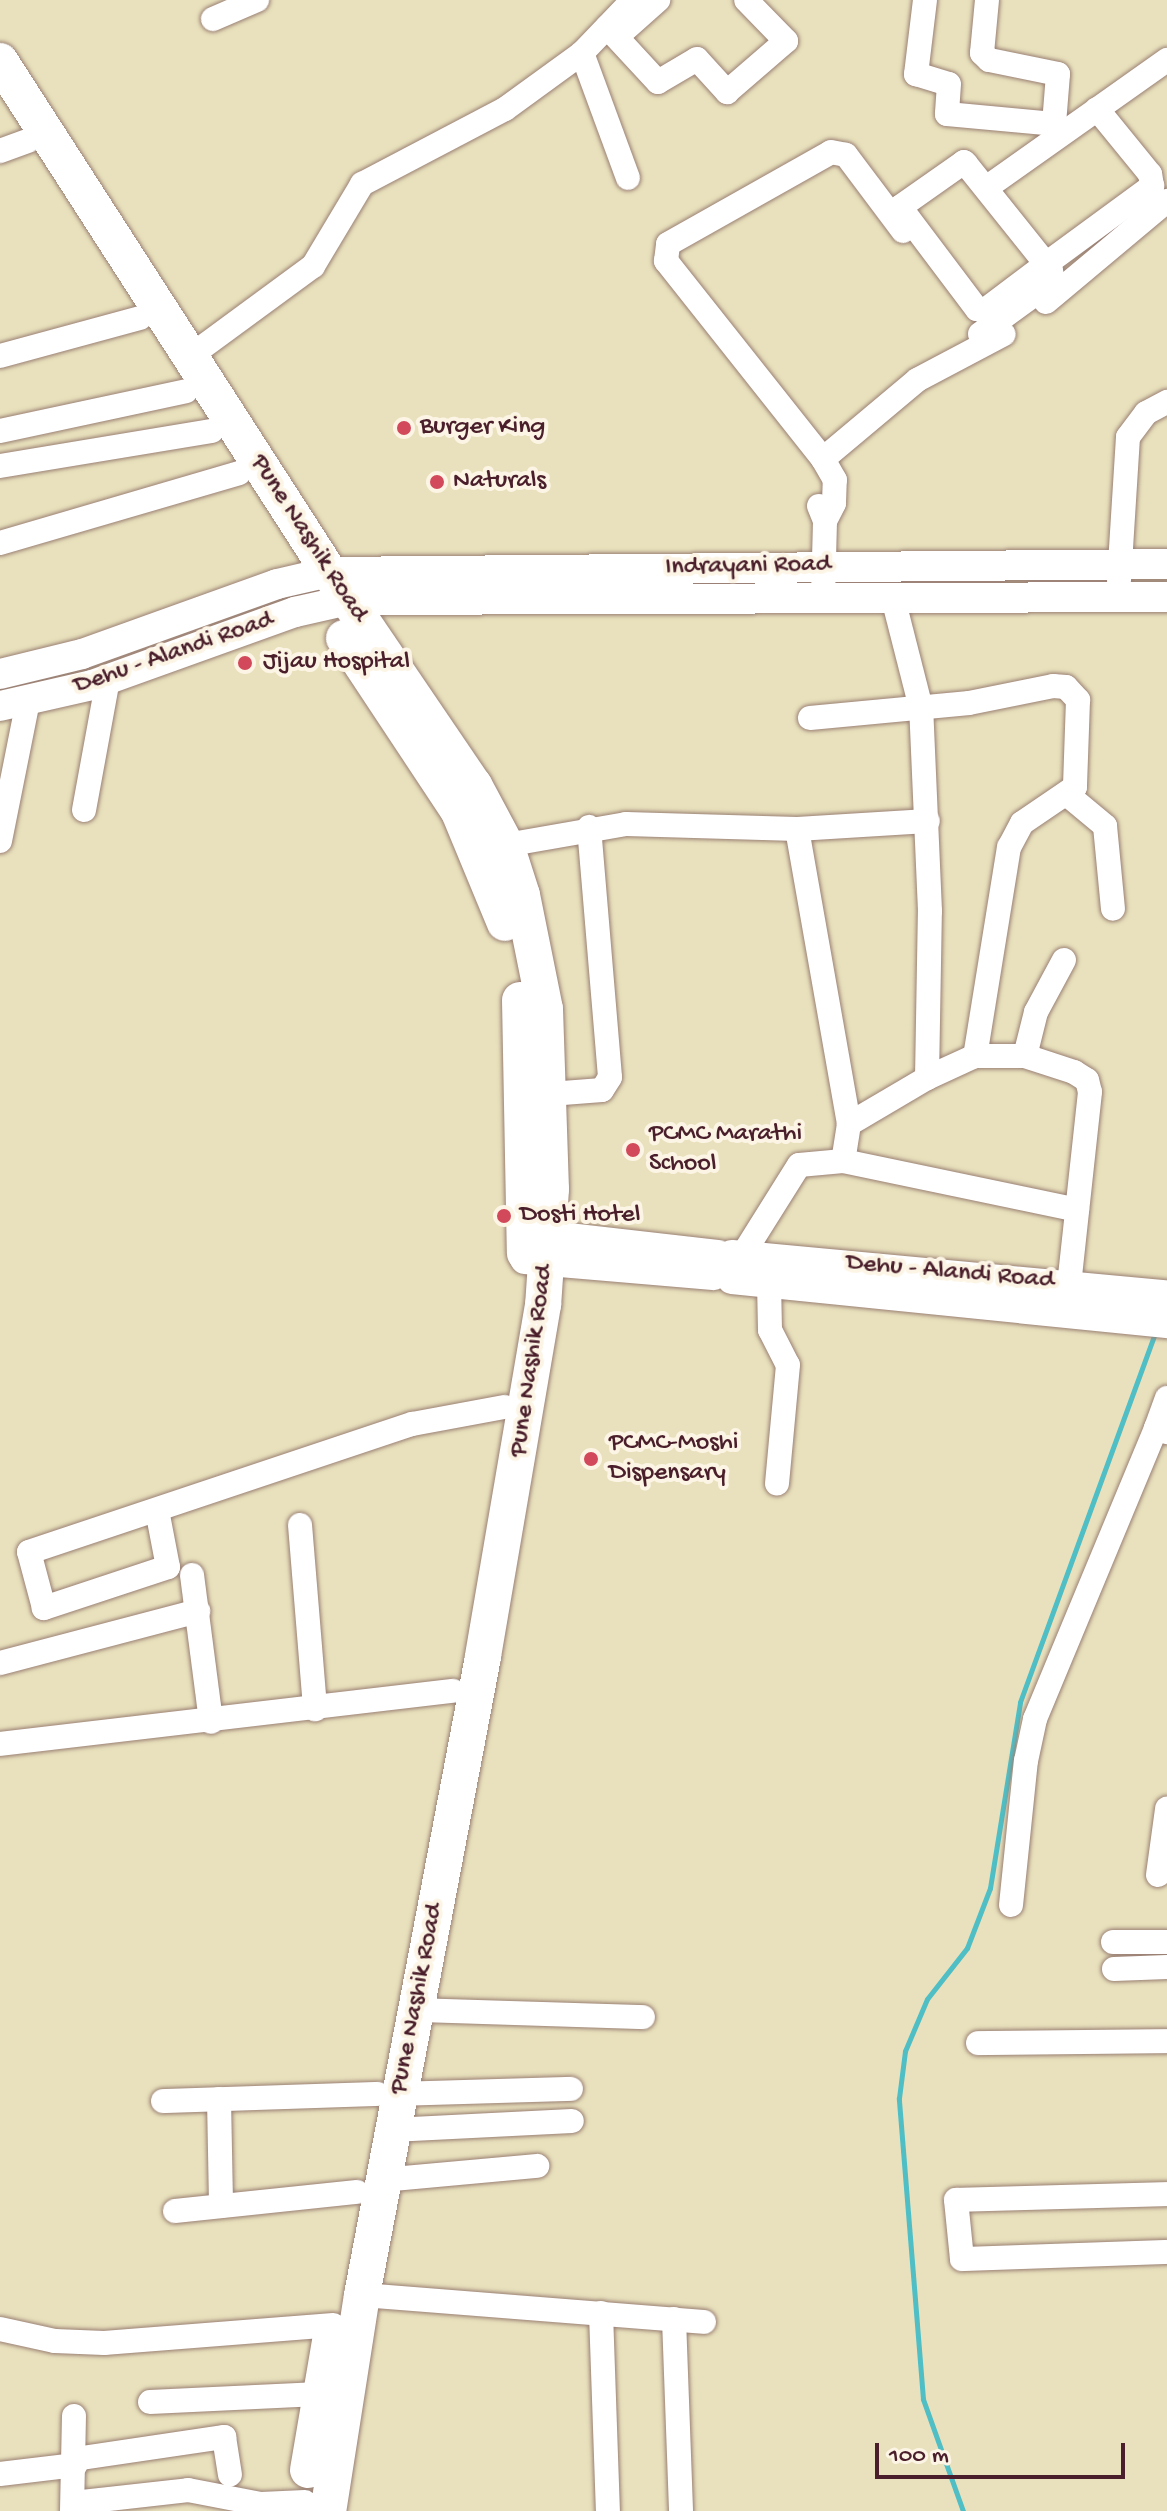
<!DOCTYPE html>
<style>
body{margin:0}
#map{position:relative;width:1167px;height:2511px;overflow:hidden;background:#e9e1bd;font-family:"Gochi Hand",sans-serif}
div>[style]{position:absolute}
.stream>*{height:5px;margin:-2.5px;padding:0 2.5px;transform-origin:2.5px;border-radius:2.5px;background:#4fbec5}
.roads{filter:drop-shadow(0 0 2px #9a8074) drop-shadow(0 0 2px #9a8074)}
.minor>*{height:24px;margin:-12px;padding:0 12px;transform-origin:12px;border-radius:12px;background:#fff}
.major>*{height:30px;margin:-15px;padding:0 15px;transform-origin:15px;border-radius:15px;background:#fff}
.highway>*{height:36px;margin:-18px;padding:0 18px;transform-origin:18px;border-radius:18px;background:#fff}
.dots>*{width:22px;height:22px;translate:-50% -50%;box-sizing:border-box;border:4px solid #fcf5e5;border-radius:50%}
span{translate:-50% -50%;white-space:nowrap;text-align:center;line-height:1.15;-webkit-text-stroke:8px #fcf5e5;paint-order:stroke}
.poi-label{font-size:26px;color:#4a1f2b}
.left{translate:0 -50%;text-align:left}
.street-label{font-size:26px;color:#4a1f2b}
.scale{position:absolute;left:875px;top:2443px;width:250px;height:36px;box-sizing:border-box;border:4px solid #4a1f2b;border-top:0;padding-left:10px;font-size:24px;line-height:28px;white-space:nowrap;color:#4a1f2b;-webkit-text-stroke:6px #fcf5e5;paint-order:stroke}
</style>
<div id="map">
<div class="stream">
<div style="left:963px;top:2511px;width:119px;rotate:-109.7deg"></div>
<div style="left:923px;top:2399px;width:302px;rotate:-94.6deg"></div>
<div style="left:899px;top:2098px;width:47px;rotate:-82.7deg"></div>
<div style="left:905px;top:2051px;width:56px;rotate:-67.1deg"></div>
<div style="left:927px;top:1999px;width:65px;rotate:-51.9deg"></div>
<div style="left:967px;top:1948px;width:64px;rotate:-69deg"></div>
<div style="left:990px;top:1888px;width:188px;rotate:-80.8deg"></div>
<div style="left:1020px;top:1702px;width:393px;rotate:-69.9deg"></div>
</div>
<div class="roads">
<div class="minor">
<div style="left:925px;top:0;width:75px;rotate:96.9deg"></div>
<div style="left:916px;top:74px;width:34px;rotate:17deg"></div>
<div style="left:949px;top:84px;width:30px;rotate:94deg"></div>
<div style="left:947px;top:114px;width:107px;rotate:5.3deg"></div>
<div style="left:1054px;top:124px;width:50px;rotate:-85.4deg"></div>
<div style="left:1058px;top:74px;width:70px;rotate:-168.5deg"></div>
<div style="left:989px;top:60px;width:10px;rotate:-135deg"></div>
<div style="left:982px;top:53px;width:53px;rotate:-84.6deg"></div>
<div style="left:213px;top:19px;width:48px;rotate:-23.4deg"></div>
<div style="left:607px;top:27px;width:75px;rotate:47.2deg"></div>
<div style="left:658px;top:82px;width:45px;rotate:-30.5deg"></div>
<div style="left:697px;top:59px;width:45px;rotate:47.7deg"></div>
<div style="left:727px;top:92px;width:78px;rotate:-40.8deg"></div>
<div style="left:786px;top:41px;width:57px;rotate:-134.3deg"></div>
<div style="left:621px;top:33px;width:50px;rotate:-41.7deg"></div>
<div style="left:582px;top:53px;width:133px;rotate:69.8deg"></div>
<div style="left:0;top:151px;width:30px;rotate:-20deg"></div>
<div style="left:986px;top:188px;width:222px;rotate:-35.3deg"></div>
<div style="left:1046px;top:302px;width:158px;rotate:-39.9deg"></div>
<div style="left:980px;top:334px;width:90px;rotate:-36deg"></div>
<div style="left:1053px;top:281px;width:10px;rotate:-101deg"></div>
<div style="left:1051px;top:271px;width:9px;rotate:-126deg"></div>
<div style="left:1046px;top:264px;width:128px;rotate:-128.7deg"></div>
<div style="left:966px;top:164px;width:3px;rotate:-135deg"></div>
<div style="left:964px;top:162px;width:78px;rotate:144.9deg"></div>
<div style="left:900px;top:207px;width:128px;rotate:53deg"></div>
<div style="left:977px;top:309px;width:8px;rotate:7deg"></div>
<div style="left:985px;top:310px;width:76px;rotate:-37deg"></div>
<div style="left:1046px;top:264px;width:132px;rotate:-36.3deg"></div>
<div style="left:1152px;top:186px;width:12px;rotate:-99deg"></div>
<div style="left:1150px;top:174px;width:84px;rotate:-129.2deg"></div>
<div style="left:0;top:356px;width:145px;rotate:-15.2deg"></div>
<div style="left:189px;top:357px;width:154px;rotate:-36.3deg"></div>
<div style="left:313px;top:266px;width:96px;rotate:-59.1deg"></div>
<div style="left:362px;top:184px;width:161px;rotate:-27.7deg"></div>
<div style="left:505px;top:109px;width:95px;rotate:-36deg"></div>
<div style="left:582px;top:53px;width:74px;rotate:-46.1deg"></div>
<div style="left:0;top:431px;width:190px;rotate:-12.1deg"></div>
<div style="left:823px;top:459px;width:253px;rotate:-128.4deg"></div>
<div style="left:666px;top:261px;width:17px;rotate:-83deg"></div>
<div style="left:668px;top:244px;width:187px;rotate:-29.4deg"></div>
<div style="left:831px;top:152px;width:15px;rotate:11deg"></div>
<div style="left:846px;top:155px;width:95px;rotate:53.1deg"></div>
<div style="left:0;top:466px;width:215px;rotate:-9.4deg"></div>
<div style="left:819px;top:506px;width:16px;rotate:68deg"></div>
<div style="left:825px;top:521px;width:77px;rotate:91.5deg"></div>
<div style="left:825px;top:521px;width:20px;rotate:-63deg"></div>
<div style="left:834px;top:503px;width:23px;rotate:-88deg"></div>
<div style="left:835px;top:480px;width:24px;rotate:-120deg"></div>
<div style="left:823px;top:459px;width:123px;rotate:-40deg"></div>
<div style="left:917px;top:380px;width:98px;rotate:-27.9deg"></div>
<div style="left:0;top:543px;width:249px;rotate:-16.3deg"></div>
<div style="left:1119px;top:580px;width:143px;rotate:-86.4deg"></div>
<div style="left:1128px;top:437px;width:30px;rotate:-53deg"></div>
<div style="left:1146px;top:413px;width:24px;rotate:-28deg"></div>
<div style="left:810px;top:718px;width:160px;rotate:-5.4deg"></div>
<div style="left:969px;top:703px;width:86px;rotate:-11.4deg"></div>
<div style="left:1053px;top:686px;width:13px;rotate:4deg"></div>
<div style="left:1066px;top:687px;width:18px;rotate:47deg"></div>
<div style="left:1078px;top:700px;width:87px;rotate:92deg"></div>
<div style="left:1075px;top:787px;width:64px;rotate:145.8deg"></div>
<div style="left:1022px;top:823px;width:27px;rotate:118deg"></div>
<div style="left:1009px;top:847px;width:212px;rotate:99.2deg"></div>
<div style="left:1069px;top:796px;width:47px;rotate:39.8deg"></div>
<div style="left:1105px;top:826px;width:83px;rotate:84.5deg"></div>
<div style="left:84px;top:810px;width:133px;rotate:-79.6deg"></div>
<div style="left:797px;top:829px;width:131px;rotate:-3.5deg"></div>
<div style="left:0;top:841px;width:143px;rotate:-78.7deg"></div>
<div style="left:506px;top:845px;width:122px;rotate:-9.9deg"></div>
<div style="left:626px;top:824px;width:171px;rotate:1.7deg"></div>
<div style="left:797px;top:829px;width:300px;rotate:80deg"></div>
<div style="left:849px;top:1124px;width:37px;rotate:99deg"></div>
<div style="left:843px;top:1161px;width:44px;rotate:174.8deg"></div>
<div style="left:799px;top:1165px;width:107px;rotate:122.1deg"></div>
<div style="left:1025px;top:1056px;width:52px;rotate:18.1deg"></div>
<div style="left:1074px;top:1072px;width:15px;rotate:32deg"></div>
<div style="left:1087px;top:1080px;width:12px;rotate:76deg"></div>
<div style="left:1090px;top:1092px;width:193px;rotate:96.2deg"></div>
<div style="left:927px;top:1078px;width:53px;rotate:-24.6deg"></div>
<div style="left:975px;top:1056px;width:50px"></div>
<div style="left:1025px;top:1056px;width:45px;rotate:-76deg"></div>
<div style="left:1036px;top:1012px;width:59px;rotate:-61.7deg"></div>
<div style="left:550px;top:1094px;width:52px;rotate:-4.4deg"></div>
<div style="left:602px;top:1090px;width:15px;rotate:-58deg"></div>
<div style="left:610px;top:1077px;width:251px;rotate:-94.8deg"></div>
<div style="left:849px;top:1124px;width:91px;rotate:-30.5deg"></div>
<div style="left:927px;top:1078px;width:167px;rotate:-89deg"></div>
<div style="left:930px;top:911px;width:203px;rotate:-92.5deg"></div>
<div style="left:921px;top:708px;width:114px;rotate:-104.3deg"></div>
<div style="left:843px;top:1161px;width:239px;rotate:11.8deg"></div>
<div style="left:769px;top:1282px;width:48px;rotate:88.8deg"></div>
<div style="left:770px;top:1330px;width:39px;rotate:63deg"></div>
<div style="left:788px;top:1365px;width:119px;rotate:95.3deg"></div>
<div style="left:1156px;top:1428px;width:32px;rotate:-70deg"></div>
<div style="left:157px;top:1510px;width:58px;rotate:79.1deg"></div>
<div style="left:168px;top:1567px;width:131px;rotate:161.7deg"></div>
<div style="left:44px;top:1608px;width:58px;rotate:-105deg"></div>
<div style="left:29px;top:1552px;width:404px;rotate:-18.5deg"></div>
<div style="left:412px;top:1424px;width:94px;rotate:-10.5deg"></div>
<div style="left:300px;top:1525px;width:185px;rotate:85.3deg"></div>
<div style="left:192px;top:1575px;width:148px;rotate:82.6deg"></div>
<div style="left:0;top:1663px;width:205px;rotate:-14.7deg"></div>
<div style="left:0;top:1744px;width:456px;rotate:-6.7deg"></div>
<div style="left:1158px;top:1875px;width:67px;rotate:-82.2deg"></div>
<div style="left:1011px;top:1905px;width:145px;rotate:-84.1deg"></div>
<div style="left:1026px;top:1761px;width:43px;rotate:-77.9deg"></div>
<div style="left:1035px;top:1719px;width:315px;rotate:-67.4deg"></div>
<div style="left:1156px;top:1428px;width:12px;rotate:20deg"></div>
<div style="left:1113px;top:1942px;width:54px"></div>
<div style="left:1114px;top:1969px;width:53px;rotate:-2.2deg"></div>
<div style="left:417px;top:2010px;width:226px;rotate:1.8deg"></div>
<div style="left:978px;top:2043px;width:189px;rotate:-0.6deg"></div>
<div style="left:399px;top:2094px;width:172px;rotate:-1.7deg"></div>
<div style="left:219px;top:2099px;width:107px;rotate:88.9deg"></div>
<div style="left:163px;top:2101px;width:215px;rotate:-1.9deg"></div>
<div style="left:392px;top:2130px;width:180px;rotate:-2.9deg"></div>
<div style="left:382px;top:2180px;width:156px;rotate:-5.2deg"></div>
<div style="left:1167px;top:2194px;width:211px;rotate:178.4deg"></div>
<div style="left:956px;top:2200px;width:59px;rotate:84.2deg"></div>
<div style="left:962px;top:2259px;width:205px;rotate:-2deg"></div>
<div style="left:175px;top:2211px;width:183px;rotate:-6deg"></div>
<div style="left:362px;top:2295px;width:343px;rotate:4.5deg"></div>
<div style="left:601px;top:2313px;width:198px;rotate:88deg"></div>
<div style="left:674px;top:2319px;width:192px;rotate:87.9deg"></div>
<div style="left:0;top:2329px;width:56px;rotate:12.3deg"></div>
<div style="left:55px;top:2341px;width:49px;rotate:2.3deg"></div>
<div style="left:104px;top:2343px;width:230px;rotate:-4.5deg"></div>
<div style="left:150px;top:2402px;width:169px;rotate:-2.7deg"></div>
<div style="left:75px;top:2459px;width:151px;rotate:-8.4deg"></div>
<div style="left:224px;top:2437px;width:38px;rotate:81deg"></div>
<div style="left:0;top:2474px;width:76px;rotate:-6.8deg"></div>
<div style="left:73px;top:2503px;width:116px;rotate:-6.4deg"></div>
<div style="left:188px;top:2490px;width:74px;rotate:10.9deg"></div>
<div style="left:261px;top:2504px;width:44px;rotate:-2.6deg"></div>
<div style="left:72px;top:2511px;width:95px;rotate:-88.8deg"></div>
</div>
<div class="major">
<div style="left:0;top:674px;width:84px;rotate:-13.7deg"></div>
<div style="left:82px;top:654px;width:207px;rotate:-19.7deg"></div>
<div style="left:277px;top:584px;width:53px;rotate:-13deg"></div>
<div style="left:329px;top:572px;width:838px;rotate:-0.55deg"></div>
<div style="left:0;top:706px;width:94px;rotate:-12.9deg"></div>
<div style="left:92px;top:685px;width:216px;rotate:-19.8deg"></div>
<div style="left:295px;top:612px;width:54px;rotate:-12.8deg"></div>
<div style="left:348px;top:600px;width:819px;rotate:-0.21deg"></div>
<div style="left:526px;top:1233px;width:193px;rotate:6.5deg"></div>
<div style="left:732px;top:1255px;width:437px;rotate:5.3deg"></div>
<div style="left:525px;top:1259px;width:189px;rotate:4.9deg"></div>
<div style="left:732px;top:1279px;width:437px;rotate:5.8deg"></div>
</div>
<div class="highway">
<div style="left:0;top:61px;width:608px;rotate:57.23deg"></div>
<div style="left:329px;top:572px;width:258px;rotate:55.8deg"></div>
<div style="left:474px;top:785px;width:68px;rotate:61.9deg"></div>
<div style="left:506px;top:845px;width:52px;rotate:72.3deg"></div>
<div style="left:522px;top:895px;width:116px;rotate:78.6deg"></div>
<div style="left:545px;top:1009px;width:180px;rotate:88.1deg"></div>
<div style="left:551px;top:1189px;width:116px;rotate:93.9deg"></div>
<div style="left:543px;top:1305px;width:357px;rotate:99.7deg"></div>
<div style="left:483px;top:1657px;width:649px;rotate:100.74deg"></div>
<div style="left:362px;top:2295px;width:219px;rotate:98.9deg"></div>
<div style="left:344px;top:638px;width:209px;rotate:56.5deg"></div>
<div style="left:459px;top:812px;width:120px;rotate:67.5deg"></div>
<div style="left:520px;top:1000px;width:253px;rotate:88.9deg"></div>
<div style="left:308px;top:2470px;width:137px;rotate:-80.3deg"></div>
</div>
</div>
<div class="dots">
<div style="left:404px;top:428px;background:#d1495b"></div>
<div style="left:437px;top:482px;background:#d1495b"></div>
<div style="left:245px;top:663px;background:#d1495b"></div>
<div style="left:633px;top:1150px;background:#d1495b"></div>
<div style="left:504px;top:1216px;background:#d1495b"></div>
<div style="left:591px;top:1459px;background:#d1495b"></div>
</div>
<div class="poi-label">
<span class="left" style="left:420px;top:428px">Burger King</span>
<span class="left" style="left:453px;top:482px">Naturals</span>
<span class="left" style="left:263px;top:663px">Jijau Hospital</span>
<span class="left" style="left:649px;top:1150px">PCMC Marathi<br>School</span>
<span class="left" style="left:520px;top:1216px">Dosti Hotel</span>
<span class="left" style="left:609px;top:1459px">PCMC-Moshi<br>Dispensary</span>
</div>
<div class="street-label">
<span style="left:308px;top:539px;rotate:57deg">Pune Nashik Road</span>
<span style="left:748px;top:567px;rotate:-1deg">Indrayani Road</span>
<span style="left:174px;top:654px;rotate:-19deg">Dehu - Alandi Road</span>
<span style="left:950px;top:1273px;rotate:5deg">Dehu - Alandi Road</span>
<span style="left:533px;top:1361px;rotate:-82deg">Pune Nashik Road</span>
<span style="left:418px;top:1999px;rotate:-79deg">Pune Nashik Road</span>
</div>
<div class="scale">100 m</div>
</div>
